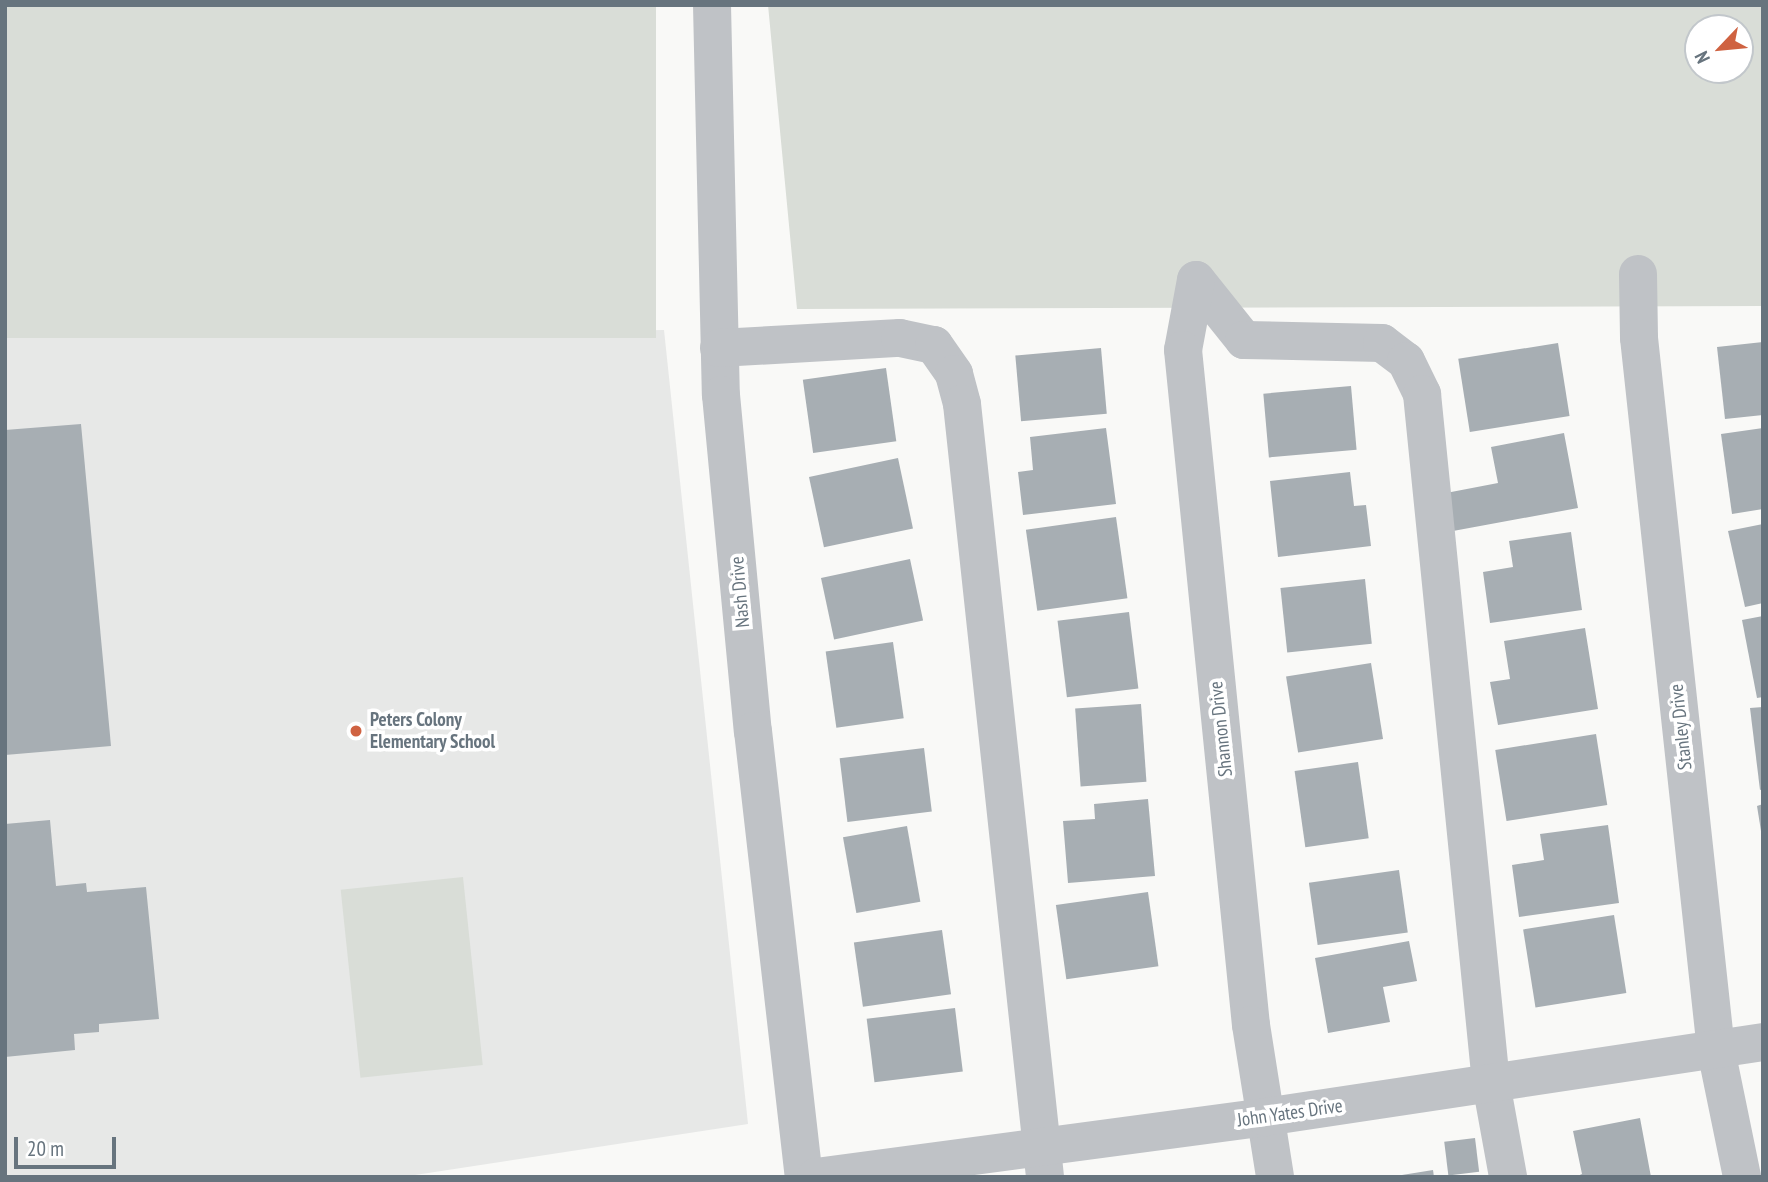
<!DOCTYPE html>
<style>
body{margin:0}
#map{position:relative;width:1768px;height:1182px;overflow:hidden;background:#f9f9f7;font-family:"PT Sans Narrow",sans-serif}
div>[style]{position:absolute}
.built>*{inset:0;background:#e7e8e7}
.green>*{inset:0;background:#d9ddd7;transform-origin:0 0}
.building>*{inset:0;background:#a7aeb3;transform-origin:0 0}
.minor>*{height:38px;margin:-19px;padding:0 19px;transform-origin:19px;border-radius:19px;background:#bfc2c6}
.dots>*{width:19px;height:19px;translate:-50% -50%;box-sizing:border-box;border:4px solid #fff;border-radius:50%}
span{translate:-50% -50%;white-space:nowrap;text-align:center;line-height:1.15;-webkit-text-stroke:7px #fff;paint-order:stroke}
.street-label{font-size:19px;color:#67747e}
.poi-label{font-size:19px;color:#67747e;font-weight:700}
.left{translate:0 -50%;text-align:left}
.frame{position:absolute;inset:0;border:7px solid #67747e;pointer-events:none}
.north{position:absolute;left:1684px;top:14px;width:70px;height:70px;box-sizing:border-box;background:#fff;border:2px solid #c2c7cb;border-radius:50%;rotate:244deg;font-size:19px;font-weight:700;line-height:28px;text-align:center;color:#67747e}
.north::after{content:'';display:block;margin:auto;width:24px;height:32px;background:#cf6241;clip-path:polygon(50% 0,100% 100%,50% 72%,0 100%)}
.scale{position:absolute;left:14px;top:1137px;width:102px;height:32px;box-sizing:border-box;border:4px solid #67747e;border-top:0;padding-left:9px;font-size:21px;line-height:24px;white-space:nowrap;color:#67747e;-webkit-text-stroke:5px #fff;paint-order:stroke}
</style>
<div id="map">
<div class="built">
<div style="clip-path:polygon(664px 330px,748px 1124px,402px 1177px,5px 1177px,5px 338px)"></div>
</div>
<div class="green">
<div style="left:5px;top:5px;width:651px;height:333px"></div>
<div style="clip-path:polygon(evenodd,768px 5px,1763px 5px,1763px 306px,797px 309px,768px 5px,1698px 28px,1740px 28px,1740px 70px,1698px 70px,1698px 28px)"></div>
<div style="left:463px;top:877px;width:189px;height:123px;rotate:84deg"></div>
</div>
<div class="building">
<div style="clip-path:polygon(1763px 342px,1763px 415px,1725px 419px,1717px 347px)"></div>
<div style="left:1558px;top:343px;width:74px;height:101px;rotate:81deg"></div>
<div style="left:1101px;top:348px;width:66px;height:86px;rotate:85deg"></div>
<div style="left:886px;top:368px;width:74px;height:84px;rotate:82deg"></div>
<div style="left:1351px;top:386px;width:64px;height:88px;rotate:85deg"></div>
<div style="clip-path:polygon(81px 424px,111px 746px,5px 755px,5px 430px)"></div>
<div style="clip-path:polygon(1106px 428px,1116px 504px,1023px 515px,1018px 472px,1033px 470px,1030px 437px)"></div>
<div style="clip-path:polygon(1763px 428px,1763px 509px,1732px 514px,1721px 434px)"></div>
<div style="clip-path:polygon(1564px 433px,1578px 508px,1453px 531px,1446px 493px,1498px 483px,1491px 447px)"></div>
<div style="left:898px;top:458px;width:72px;height:91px;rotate:78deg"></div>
<div style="clip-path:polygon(1350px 472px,1354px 506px,1366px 505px,1371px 546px,1278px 557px,1270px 481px)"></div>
<div style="left:1116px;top:517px;width:82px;height:91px;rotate:82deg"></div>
<div style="clip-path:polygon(1763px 524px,1763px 603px,1745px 607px,1728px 531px)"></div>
<div style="clip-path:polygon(1571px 532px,1582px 610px,1490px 623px,1483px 572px,1513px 567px,1509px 541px)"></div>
<div style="left:910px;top:559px;width:63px;height:91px;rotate:78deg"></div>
<div style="left:1365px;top:579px;width:65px;height:85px;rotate:84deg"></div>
<div style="left:1129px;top:612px;width:77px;height:72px;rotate:83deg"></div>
<div style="clip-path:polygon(1763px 616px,1763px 697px,1757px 698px,1742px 620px)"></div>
<div style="clip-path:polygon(1585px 628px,1598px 709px,1498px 725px,1490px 682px,1510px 679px,1504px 641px)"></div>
<div style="left:893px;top:642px;width:77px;height:68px;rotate:82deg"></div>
<div style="left:1371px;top:663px;width:77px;height:86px;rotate:81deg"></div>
<div style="left:1141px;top:704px;width:78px;height:66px;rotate:86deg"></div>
<div style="clip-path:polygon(1763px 707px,1763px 789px,1760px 790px,1750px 708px)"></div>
<div style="left:1596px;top:734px;width:72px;height:102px;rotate:81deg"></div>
<div style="left:924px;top:748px;width:64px;height:85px;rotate:83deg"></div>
<div style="left:1358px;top:762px;width:77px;height:64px;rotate:82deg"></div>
<div style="clip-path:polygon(1148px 799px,1155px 876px,1068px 883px,1063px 821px,1095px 819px,1094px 804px)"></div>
<div style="clip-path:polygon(1763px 804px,1763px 831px,1761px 831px,1757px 806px)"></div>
<div style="clip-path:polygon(50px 820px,56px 886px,86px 883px,87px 892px,146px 887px,159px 1019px,99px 1024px,99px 1032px,74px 1034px,75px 1050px,5px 1057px,5px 824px)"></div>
<div style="clip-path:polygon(1608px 825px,1619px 903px,1519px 917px,1512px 865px,1544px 860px,1540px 834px)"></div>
<div style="left:907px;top:826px;width:77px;height:65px;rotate:80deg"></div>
<div style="left:1399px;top:870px;width:63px;height:91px;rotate:82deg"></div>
<div style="left:1148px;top:892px;width:75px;height:93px;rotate:82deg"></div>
<div style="left:1614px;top:915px;width:79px;height:92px;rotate:81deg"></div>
<div style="left:942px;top:930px;width:65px;height:89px;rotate:82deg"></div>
<div style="clip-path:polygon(1409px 941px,1417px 981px,1383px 987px,1390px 1022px,1328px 1033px,1315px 958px)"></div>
<div style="left:955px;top:1008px;width:64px;height:89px;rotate:83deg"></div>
<div style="clip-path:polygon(1640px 1118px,1651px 1177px,1575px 1177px,1582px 1174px,1573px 1131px)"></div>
<div style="left:1475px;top:1138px;width:34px;height:31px;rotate:83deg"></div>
<div style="clip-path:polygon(1433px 1170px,1434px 1177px,1402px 1177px,1402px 1175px)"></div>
</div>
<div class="minor">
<div style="left:712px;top:5px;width:390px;rotate:88.7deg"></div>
<div style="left:721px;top:395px;width:338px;rotate:84.6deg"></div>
<div style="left:753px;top:731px;width:449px;rotate:83.5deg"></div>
<div style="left:1638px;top:274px;width:64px;rotate:89.1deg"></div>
<div style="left:1639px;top:338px;width:716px;rotate:83.83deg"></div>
<div style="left:1716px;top:1050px;width:130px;rotate:78.4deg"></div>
<div style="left:1196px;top:280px;width:77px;rotate:51.3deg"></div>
<div style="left:1244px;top:340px;width:138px;rotate:1.2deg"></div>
<div style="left:1382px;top:343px;width:30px;rotate:37deg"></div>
<div style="left:1406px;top:361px;width:37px;rotate:64deg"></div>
<div style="left:1422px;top:394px;width:692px;rotate:84.28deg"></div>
<div style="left:1491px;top:1083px;width:96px;rotate:79.7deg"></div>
<div style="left:1196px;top:280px;width:71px;rotate:100.5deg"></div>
<div style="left:1183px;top:350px;width:678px;rotate:84.25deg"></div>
<div style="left:1251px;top:1025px;width:154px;rotate:81deg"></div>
<div style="left:719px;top:348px;width:181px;rotate:-3.2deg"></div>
<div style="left:900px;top:338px;width:35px;rotate:12deg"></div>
<div style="left:934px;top:345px;width:35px;rotate:55deg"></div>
<div style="left:954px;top:374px;width:31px;rotate:75deg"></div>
<div style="left:962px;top:404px;width:777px;rotate:83.87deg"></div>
<div style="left:816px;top:1177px;width:453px;rotate:-7.6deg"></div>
<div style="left:1265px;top:1117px;width:504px;rotate:-8.56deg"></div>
</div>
<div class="dots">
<div style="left:356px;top:731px;background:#cf6241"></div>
</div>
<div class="street-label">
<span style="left:740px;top:592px;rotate:-95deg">Nash Drive</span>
<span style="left:1681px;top:727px;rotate:-96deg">Stanley Drive</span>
<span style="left:1221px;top:729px;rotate:-96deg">Shannon Drive</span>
<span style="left:1290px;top:1113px;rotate:-8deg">John Yates Drive</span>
</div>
<div class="poi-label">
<span class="left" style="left:370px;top:731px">Peters Colony<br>Elementary School</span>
</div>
<div class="frame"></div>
<div class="north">N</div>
<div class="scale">20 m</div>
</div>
